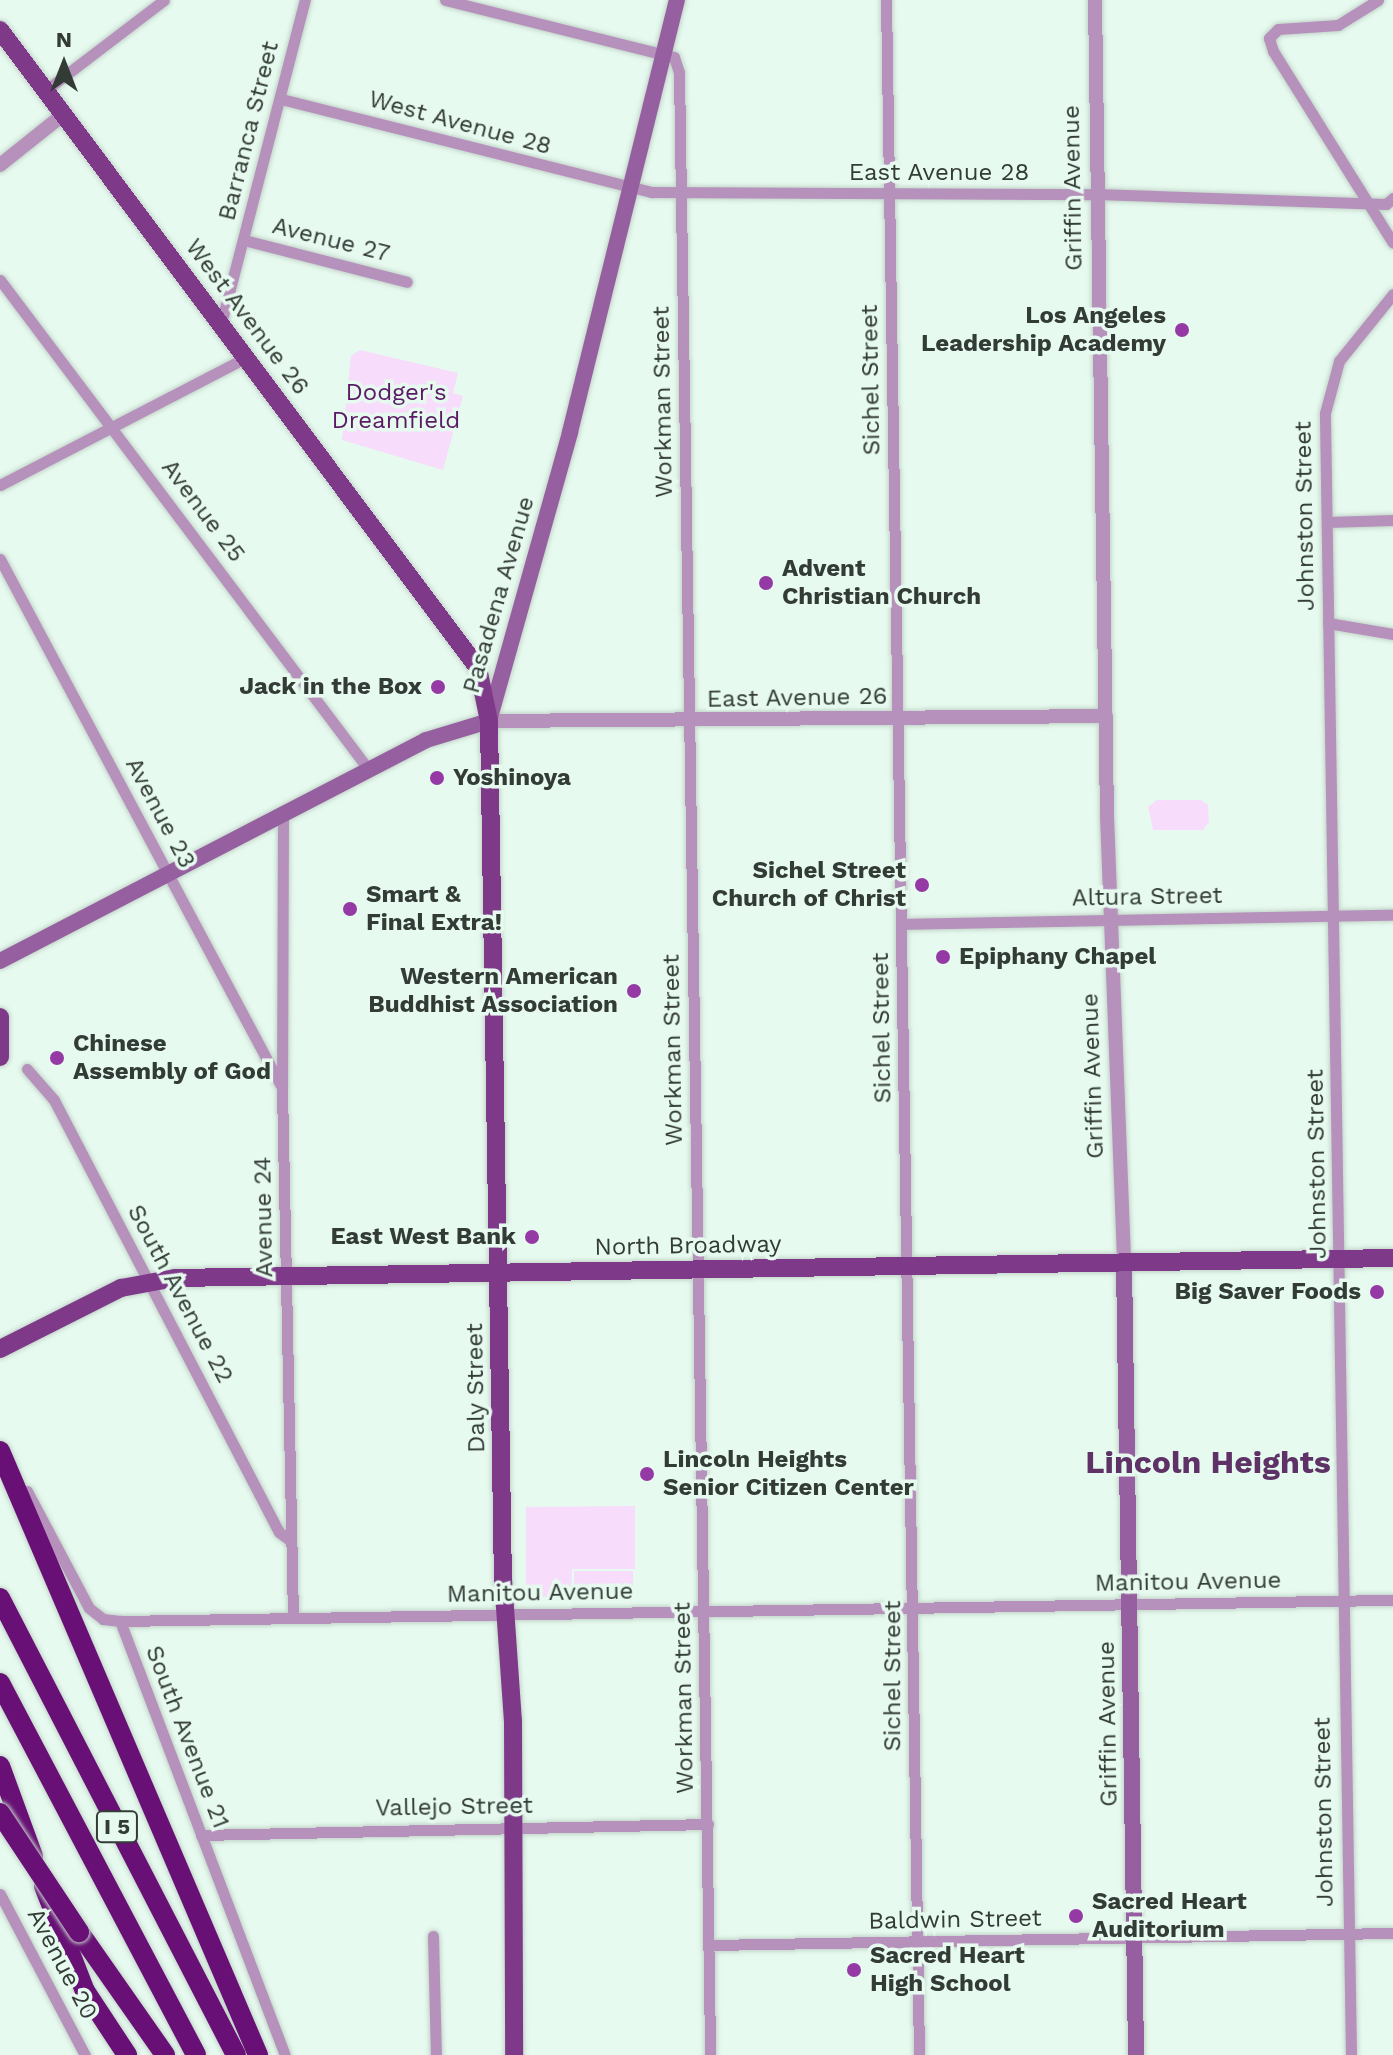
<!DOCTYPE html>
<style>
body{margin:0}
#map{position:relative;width:1393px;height:2055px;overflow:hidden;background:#e7faef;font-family:"Work Sans",sans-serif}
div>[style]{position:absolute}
.green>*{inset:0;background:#f7dcfb;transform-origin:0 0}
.roads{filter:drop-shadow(0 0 2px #c3d4ca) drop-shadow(0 0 2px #c3d4ca)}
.minor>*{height:11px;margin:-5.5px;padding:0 5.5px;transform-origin:5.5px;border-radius:5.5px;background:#b691bc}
.tertiary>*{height:14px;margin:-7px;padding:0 7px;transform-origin:7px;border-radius:7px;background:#b691bc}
.secondary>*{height:16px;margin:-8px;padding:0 8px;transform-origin:8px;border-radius:8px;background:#965f9f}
.primary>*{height:18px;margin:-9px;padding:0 9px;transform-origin:9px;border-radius:9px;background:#7e3a89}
.motorway>*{height:20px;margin:-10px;padding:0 10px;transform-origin:10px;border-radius:10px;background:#681076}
.bridges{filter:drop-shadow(0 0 2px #c3d4ca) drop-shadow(0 0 2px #c3d4ca)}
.motorway-bridge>*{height:20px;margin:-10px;padding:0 10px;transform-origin:10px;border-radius:10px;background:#681076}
.dots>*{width:22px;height:22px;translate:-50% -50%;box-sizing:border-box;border:4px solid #e7faef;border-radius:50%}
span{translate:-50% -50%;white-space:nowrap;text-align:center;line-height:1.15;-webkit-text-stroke:7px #e7faef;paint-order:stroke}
.shield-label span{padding:2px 6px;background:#e7faef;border:2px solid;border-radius:6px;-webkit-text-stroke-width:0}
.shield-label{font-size:22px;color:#333b37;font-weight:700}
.street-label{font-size:24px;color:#333b37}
.poi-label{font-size:24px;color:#333b37;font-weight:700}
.right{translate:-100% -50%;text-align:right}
.left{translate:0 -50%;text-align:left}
.park-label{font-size:24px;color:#5b1a66}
.district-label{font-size:32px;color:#5e3266;font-weight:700}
.north{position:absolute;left:24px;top:24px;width:80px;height:80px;-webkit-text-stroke:6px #e7faef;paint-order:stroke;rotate:0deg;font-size:22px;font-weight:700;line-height:32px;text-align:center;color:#333b37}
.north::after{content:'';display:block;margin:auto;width:28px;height:36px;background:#333b37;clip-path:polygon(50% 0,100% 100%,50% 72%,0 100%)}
</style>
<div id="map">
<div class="green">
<div style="clip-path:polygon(360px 350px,458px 373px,453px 393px,463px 396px,443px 470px,342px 440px,351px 356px)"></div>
<div style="clip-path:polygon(1157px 800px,1201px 800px,1208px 805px,1209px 822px,1203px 830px,1153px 830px,1148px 807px)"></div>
<div style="clip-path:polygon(635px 1506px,635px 1569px,572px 1569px,571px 1597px,526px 1597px,526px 1507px)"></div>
<div style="left:633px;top:1571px;width:24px;height:59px;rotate:90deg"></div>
</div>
<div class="roads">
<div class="minor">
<div style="left:445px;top:0;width:236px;rotate:14deg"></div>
<div style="left:674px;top:57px;width:16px;rotate:72deg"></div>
<div style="left:679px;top:72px;width:1983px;rotate:89.1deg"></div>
<div style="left:886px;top:0;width:2055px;rotate:89.08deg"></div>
<div style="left:1378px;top:0;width:47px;rotate:148deg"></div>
<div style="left:1338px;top:25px;width:60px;rotate:176.2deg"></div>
<div style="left:1278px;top:29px;width:13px;rotate:135deg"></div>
<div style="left:1269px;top:38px;width:14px;rotate:73deg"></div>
<div style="left:1273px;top:51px;width:226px;rotate:58deg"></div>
<div style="left:46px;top:90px;width:148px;rotate:-37.3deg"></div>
<div style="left:281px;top:99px;width:382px;rotate:14.1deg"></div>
<div style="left:651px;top:192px;width:445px;rotate:0.3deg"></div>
<div style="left:1096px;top:194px;width:290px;rotate:2deg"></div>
<div style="left:1386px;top:204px;width:9px;rotate:-41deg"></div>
<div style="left:244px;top:240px;width:168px;rotate:14.4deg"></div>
<div style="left:0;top:280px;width:613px;rotate:53.02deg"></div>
<div style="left:222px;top:320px;width:331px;rotate:-75.5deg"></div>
<div style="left:0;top:485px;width:278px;rotate:-27.4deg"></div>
<div style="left:1327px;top:522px;width:66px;rotate:-1.7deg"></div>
<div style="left:0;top:559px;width:595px;rotate:61.93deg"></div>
<div style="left:1328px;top:623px;width:66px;rotate:9.6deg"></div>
<div style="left:283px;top:815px;width:273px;rotate:90.2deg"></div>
<div style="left:282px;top:1088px;width:530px;rotate:88.81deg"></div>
<div style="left:903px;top:924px;width:490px;rotate:-1.1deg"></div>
<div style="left:27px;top:1069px;width:41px;rotate:48.9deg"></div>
<div style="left:54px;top:1100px;width:487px;rotate:62.5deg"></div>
<div style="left:279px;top:1532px;width:15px;rotate:37deg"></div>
<div style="left:27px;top:1491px;width:132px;rotate:62.1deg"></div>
<div style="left:89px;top:1608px;width:18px;rotate:38deg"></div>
<div style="left:103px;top:1619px;width:17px;rotate:7deg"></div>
<div style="left:120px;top:1621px;width:1273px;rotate:-0.95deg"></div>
<div style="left:120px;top:1621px;width:464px;rotate:69.2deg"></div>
<div style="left:201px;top:1835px;width:507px;rotate:-1.24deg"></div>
<div style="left:0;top:1894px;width:182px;rotate:62.2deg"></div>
<div style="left:433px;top:1936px;width:119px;rotate:88.6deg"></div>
<div style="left:710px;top:1945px;width:683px;rotate:-1.01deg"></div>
<div style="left:1351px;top:2055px;width:1642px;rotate:-90.91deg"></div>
<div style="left:1325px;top:413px;width:54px;rotate:-74.9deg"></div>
<div style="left:1339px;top:361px;width:86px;rotate:-51.1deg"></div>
</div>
<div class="tertiary">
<div style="left:1095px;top:0;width:816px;rotate:89.16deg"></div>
<div style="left:1107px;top:816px;width:447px;rotate:87.8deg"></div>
<div style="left:0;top:165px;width:82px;rotate:-38.6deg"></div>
<div style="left:489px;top:721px;width:617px;rotate:-0.46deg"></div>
</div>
<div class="secondary">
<div style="left:0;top:961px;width:480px;rotate:-27.4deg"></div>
<div style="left:426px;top:740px;width:66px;rotate:-16.8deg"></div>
<div style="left:489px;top:721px;width:300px;rotate:-74.3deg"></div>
<div style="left:570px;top:432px;width:445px;rotate:-76.1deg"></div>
<div style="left:1124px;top:1263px;width:792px;rotate:89.13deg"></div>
</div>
<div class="primary">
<div style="left:0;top:30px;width:797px;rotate:53.16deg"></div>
<div style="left:478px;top:668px;width:54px;rotate:78.3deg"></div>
<div style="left:489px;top:721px;width:858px;rotate:89.07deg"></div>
<div style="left:503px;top:1579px;width:142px;rotate:86deg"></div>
<div style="left:513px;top:1721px;width:334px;rotate:89.8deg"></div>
<div style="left:0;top:1017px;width:40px;rotate:90deg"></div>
<div style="left:0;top:1349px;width:136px;rotate:-26.8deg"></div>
<div style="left:121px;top:1288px;width:55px;rotate:-10.5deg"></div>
<div style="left:175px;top:1278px;width:1218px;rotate:-0.94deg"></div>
</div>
<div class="motorway">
<div style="left:0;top:1451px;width:657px;rotate:66.87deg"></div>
<div style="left:0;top:1598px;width:514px;rotate:62.69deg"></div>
<div style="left:0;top:1683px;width:420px;rotate:62.2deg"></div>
<div style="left:0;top:1766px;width:96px;rotate:69.9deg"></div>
<div style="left:44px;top:1886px;width:113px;rotate:68.7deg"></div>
<div style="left:85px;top:1991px;width:77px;rotate:56.7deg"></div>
<div style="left:79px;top:1932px;width:150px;rotate:55deg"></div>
</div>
</div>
<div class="bridges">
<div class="motorway-bridge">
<div style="left:0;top:1813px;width:143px;rotate:56.4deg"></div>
</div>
</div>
<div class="dots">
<div style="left:1182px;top:330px;background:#953aa5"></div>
<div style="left:766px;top:583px;background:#953aa5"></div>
<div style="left:438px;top:687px;background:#953aa5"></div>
<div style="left:437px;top:778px;background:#953aa5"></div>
<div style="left:922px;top:885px;background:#953aa5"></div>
<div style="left:350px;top:909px;background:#953aa5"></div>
<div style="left:943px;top:957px;background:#953aa5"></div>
<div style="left:634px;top:991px;background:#953aa5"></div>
<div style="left:57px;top:1058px;background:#953aa5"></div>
<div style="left:532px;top:1237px;background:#953aa5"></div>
<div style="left:1377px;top:1292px;background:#953aa5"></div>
<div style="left:647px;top:1474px;background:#953aa5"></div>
<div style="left:1076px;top:1916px;background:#953aa5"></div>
<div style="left:854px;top:1970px;background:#953aa5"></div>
</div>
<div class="shield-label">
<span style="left:117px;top:1827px">I 5</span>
</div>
<div class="street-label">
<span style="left:460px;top:123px;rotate:15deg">West Avenue 28</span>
<span style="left:249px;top:131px;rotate:-76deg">Barranca Street</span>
<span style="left:939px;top:173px">East Avenue 28</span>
<span style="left:1073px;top:188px;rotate:-91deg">Griffin Avenue</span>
<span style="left:331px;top:240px;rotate:14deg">Avenue 27</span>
<span style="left:247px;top:317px;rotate:53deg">West Avenue 26</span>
<span style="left:871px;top:380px;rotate:-91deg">Sichel Street</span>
<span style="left:663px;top:402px;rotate:-91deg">Workman Street</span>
<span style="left:203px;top:511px;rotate:53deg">Avenue 25</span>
<span style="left:1305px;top:516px;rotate:-91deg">Johnston Street</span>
<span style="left:499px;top:595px;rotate:-74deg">Pasadena Avenue</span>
<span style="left:797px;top:698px;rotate:-1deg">East Avenue 26</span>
<span style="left:160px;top:813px;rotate:62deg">Avenue 23</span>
<span style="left:1147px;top:897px;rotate:-1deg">Altura Street</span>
<span style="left:882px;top:1028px;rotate:-91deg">Sichel Street</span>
<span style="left:673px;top:1050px;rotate:-91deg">Workman Street</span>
<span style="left:1093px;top:1076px;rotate:-92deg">Griffin Avenue</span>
<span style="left:1317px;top:1164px;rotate:-91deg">Johnston Street</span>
<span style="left:264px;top:1217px;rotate:-91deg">Avenue 24</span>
<span style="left:688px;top:1246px;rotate:-1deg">North Broadway</span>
<span style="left:180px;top:1294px;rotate:62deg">South Avenue 22</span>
<span style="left:476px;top:1388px;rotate:-91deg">Daly Street</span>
<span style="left:1188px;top:1582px;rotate:-1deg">Manitou Avenue</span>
<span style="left:540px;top:1593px;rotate:-1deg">Manitou Avenue</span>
<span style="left:893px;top:1676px;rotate:-90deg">Sichel Street</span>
<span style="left:684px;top:1698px;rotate:-91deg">Workman Street</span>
<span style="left:1108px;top:1724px;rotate:-91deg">Griffin Avenue</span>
<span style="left:187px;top:1737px;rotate:69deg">South Avenue 21</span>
<span style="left:454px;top:1807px;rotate:-1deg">Vallejo Street</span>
<span style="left:1324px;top:1812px;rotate:-91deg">Johnston Street</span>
<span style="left:955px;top:1920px;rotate:-1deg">Baldwin Street</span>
<span style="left:62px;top:1964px;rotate:62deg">Avenue 20</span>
</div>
<div class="poi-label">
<span class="right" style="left:1166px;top:330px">Los Angeles<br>Leadership Academy</span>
<span class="left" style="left:782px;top:583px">Advent<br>Christian Church</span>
<span class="right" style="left:422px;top:687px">Jack in the Box</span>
<span class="left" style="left:453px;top:778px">Yoshinoya</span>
<span class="right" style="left:906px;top:885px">Sichel Street<br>Church of Christ</span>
<span class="left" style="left:366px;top:909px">Smart &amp;<br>Final Extra!</span>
<span class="left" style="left:959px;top:957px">Epiphany Chapel</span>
<span class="right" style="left:618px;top:991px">Western American<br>Buddhist Association</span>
<span class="left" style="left:73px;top:1058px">Chinese<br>Assembly of God</span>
<span class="right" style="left:516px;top:1237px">East West Bank</span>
<span class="right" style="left:1361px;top:1292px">Big Saver Foods</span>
<span class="left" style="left:663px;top:1474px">Lincoln Heights<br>Senior Citizen Center</span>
<span class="left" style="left:1092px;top:1916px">Sacred Heart<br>Auditorium</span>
<span class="left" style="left:870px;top:1970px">Sacred Heart<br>High School</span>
</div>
<div class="park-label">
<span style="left:396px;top:407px">Dodger's<br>Dreamfield</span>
</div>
<div class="district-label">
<span style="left:1208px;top:1462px">Lincoln Heights</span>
</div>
<div class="north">N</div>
</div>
